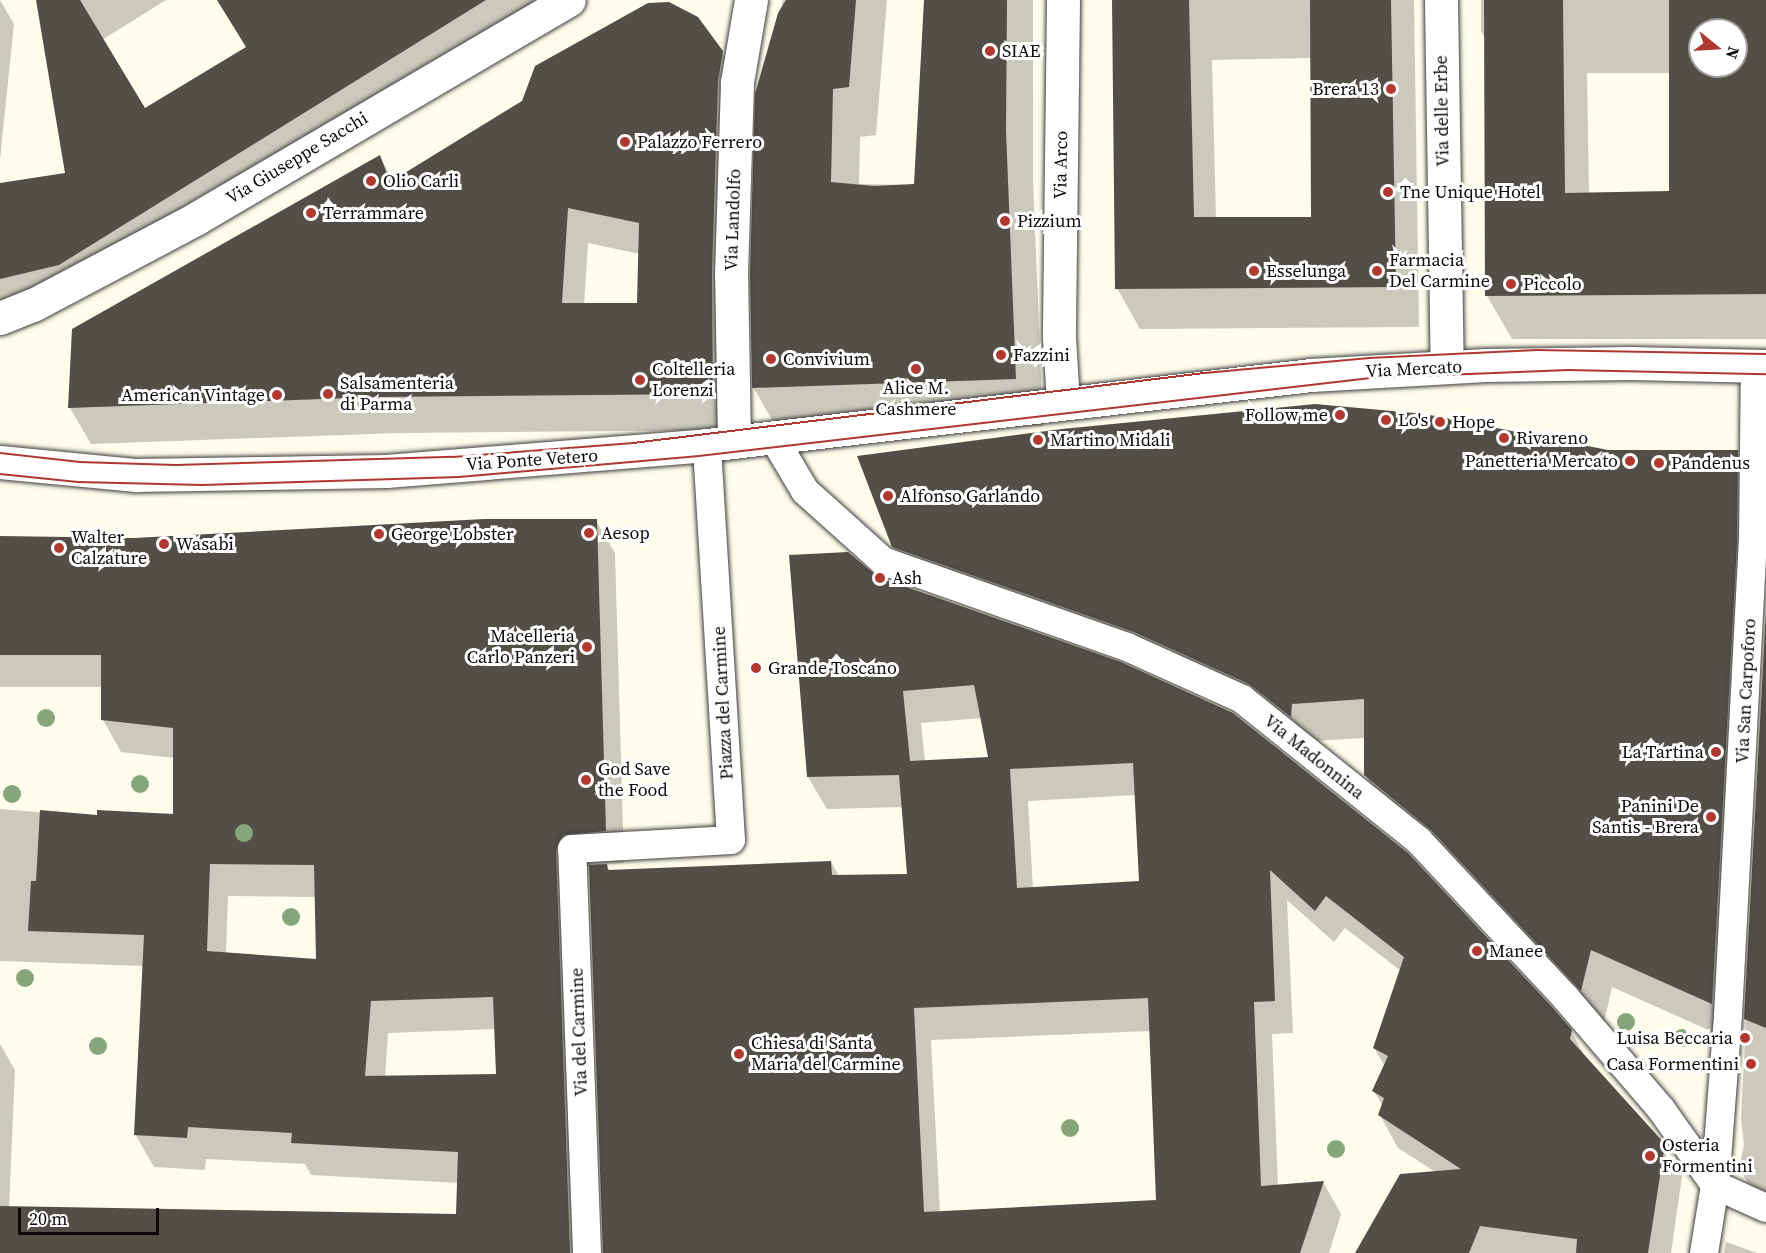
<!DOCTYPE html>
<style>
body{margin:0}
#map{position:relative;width:1766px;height:1253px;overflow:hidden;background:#fefceb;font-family:"Source Serif 4",serif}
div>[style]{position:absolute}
.shadow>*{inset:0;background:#0003}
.building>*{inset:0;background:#534e48}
.roads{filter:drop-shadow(0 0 2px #3e3e3e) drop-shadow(0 0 2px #3e3e3e)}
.pedestrian>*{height:28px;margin:-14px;padding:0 14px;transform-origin:14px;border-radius:14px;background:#fff}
.minor>*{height:33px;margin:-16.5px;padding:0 16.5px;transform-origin:16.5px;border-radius:16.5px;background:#fff}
.tram>*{height:1.5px;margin:-0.75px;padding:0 0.75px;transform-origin:0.75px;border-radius:0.75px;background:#b0382e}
.trees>*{width:18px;height:18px;margin:-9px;border-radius:50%;background:#87a57c}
.dots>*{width:16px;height:16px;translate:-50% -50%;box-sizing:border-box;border:3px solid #fff;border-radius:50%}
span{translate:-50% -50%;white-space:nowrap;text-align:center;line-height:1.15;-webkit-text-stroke:6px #fff;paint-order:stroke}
.poi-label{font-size:18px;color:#0b0b0b}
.left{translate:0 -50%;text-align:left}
.right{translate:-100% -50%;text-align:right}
.street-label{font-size:18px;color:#0b0b0b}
.north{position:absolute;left:1688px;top:18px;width:60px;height:60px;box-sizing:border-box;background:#fff;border:2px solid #9d9d9d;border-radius:50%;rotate:108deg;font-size:16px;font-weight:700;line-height:24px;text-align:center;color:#0b0b0b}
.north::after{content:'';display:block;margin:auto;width:21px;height:27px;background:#b0382e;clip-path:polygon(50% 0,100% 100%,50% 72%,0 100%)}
.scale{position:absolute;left:18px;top:1208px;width:141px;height:27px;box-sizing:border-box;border:3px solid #0b0b0b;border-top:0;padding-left:8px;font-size:18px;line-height:21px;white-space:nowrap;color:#0b0b0b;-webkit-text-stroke:4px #fff;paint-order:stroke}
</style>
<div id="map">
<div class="shadow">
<div style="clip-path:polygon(0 0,14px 24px,0 159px)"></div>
<div style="clip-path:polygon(38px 0,166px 0,102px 40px,145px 110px,247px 48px,217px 0,558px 0,0 316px,0 185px,66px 174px)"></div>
<div style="clip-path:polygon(783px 0,887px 0,876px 135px,860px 137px,859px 184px,915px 185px,925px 0,1033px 0,1033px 180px,1043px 426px,781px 435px,753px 387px,757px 95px)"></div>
<div style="clip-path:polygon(evenodd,1113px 0,1414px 0,1419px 327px,1140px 329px,1117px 288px,1113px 0,1311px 58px,1312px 219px,1216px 219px,1212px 60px,1311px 58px)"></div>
<div style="clip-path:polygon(evenodd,1481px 0,1766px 0,1766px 339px,1512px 339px,1487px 296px,1486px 40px,1481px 31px,1481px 0,1700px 30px,1736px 30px,1736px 66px,1700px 66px,1700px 30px,1481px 0,1587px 73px,1671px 73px,1671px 193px,1589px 194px,1587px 73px)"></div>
<div style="clip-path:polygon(evenodd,722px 52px,743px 89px,733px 430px,399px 433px,91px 444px,70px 408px,380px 157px,394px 182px,722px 52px,588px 243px,640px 254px,638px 305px,584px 305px,588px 243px)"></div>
<div style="clip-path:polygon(1608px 451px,1737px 452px,1759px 490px,1733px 1041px,1612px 987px,1603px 1027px,1387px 813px,1365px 775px,1365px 738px,1313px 741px,1157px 670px,915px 584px,893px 546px)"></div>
<div style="clip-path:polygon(evenodd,596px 521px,615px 553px,624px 863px,606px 864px,610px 871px,831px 862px,839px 876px,909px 875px,903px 807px,827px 809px,808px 777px,877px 578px,1571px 1031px,1587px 1060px,1663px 1143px,1682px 1176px,1671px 1253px,1357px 1253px,1437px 1173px,1398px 1148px,1380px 1115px,1383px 1106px,1374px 1091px,1385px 1066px,1374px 1048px,1401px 971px,1345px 928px,1334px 942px,1287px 900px,1293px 1033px,1272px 1034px,1278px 1186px,1323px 1182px,1341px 1214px,1329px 1253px,605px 1253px,591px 866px,582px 867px,587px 1253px,0 1253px,0 1044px,15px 1070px,9px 1208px,458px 1216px,459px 1183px,311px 1175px,305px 1164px,206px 1159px,205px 1170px,154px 1167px,135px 1134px,144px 966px,0 961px,0 809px,98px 817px,175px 815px,175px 758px,121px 752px,103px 720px,102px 687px,0 687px,0 538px,134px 540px,596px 521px,982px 718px,990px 758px,925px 761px,921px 723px,982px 718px,596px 521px,1136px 795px,1140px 883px,1033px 889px,1028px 801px,1136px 795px,596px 521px,228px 896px,316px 897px,317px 961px,226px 954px,228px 896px,596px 521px,496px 1029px,498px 1075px,385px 1077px,388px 1033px,496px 1029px,596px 521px,1150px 1031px,1158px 1201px,940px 1213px,931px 1040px,1150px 1031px)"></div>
<div style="clip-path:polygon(1766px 639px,1766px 1202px,1757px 1198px,1739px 1168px,1744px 1145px,1741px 1119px)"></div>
<div style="clip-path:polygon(1726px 1242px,1757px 1253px,1724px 1253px)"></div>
</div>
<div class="building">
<div style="clip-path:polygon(36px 0,80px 0,145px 108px,246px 47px,217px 0,486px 0,59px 265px,0 279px,0 183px,65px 173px)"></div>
<div style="clip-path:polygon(786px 0,856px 0,849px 87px,833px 89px,831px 182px,874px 186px,914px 184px,924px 0,1007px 0,1006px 131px,1016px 379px,752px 388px,750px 274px,755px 94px,778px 13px)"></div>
<div style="clip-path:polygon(1112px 0,1189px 0,1194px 217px,1311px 217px,1310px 0,1391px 0,1396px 287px,1115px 289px)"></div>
<div style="clip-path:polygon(evenodd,1484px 0,1563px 0,1565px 193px,1669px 191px,1669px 0,1766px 0,1766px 294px,1485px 296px,1484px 0,1700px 30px,1736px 30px,1736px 66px,1700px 66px,1700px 30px)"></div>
<div style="clip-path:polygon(evenodd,669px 2px,698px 17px,723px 51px,718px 81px,712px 273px,713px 394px,377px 397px,68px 408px,72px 329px,380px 155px,390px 182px,522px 101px,535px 66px,648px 3px,669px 2px,568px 208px,639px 223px,637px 303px,562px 303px,568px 208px)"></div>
<div style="clip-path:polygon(1315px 404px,1425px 414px,1608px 450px,1738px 450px,1737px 543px,1712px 1004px,1591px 950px,1581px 991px,1431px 830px,1364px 775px,1364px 699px,1292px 704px,1291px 717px,1249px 684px,1134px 632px,892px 547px,857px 456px,1062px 429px)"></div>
<div style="clip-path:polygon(evenodd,484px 519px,597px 519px,606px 831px,564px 835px,556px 850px,570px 1253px,0 1253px,0 1206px,456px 1214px,458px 1152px,291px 1143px,292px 1133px,188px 1127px,187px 1138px,134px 1135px,144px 935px,28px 931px,31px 881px,36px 881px,40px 810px,97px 815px,97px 810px,173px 814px,173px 728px,101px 720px,101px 655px,0 655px,0 536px,134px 538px,484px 519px,210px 864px,314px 865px,316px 959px,207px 951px,210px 864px,484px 519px,493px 997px,496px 1074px,365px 1076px,371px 1001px,493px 997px)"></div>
<div style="clip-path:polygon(evenodd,848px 552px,878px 577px,1121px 662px,1233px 713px,1408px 853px,1553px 1008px,1572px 1030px,1570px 1039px,1665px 1144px,1648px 1253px,1576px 1253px,1577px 1239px,1480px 1226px,1469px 1253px,1355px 1253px,1400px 1174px,1461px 1169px,1378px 1115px,1384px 1098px,1372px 1091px,1388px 1056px,1373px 1048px,1404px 957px,1326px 896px,1315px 911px,1270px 870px,1275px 1001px,1254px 1002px,1261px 1186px,1324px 1181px,1300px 1253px,603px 1253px,589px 865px,607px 864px,608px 870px,831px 861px,832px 875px,907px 874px,899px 775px,807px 777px,789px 555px,848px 552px,974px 685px,988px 757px,910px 761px,903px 691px,974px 685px,848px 552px,1133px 763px,1139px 881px,1017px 888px,1010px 769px,1133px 763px,848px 552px,1148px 998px,1156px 1200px,924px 1212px,914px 1008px,1148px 998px)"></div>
<div style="clip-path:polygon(1766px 610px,1766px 1028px,1744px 1019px)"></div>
</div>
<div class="roads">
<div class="pedestrian">
<div style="left:773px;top:437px;width:63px;rotate:59.3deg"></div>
<div style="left:805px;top:491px;width:105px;rotate:41.9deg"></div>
<div style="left:883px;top:561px;width:259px;rotate:19.4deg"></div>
<div style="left:1127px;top:647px;width:126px;rotate:24.3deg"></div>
<div style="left:1242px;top:699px;width:227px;rotate:38.7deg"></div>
<div style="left:1419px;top:841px;width:214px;rotate:46.9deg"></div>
<div style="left:1565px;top:997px;width:148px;rotate:49.4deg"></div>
<div style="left:1661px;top:1109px;width:93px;rotate:54.6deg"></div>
<div style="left:1715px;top:1185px;width:56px;rotate:24.3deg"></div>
<div style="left:587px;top:1253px;width:404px;rotate:-92.1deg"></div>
<div style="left:572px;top:849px;width:159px;rotate:-3.2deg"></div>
<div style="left:731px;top:840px;width:396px;rotate:-93.5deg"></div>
<div style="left:1704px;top:1253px;width:69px;rotate:-80.8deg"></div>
<div style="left:1715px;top:1185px;width:170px;rotate:-85.6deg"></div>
<div style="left:1728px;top:1015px;width:472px;rotate:-87deg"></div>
<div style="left:1753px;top:544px;width:178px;rotate:-89.4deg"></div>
</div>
<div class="minor">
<div style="left:1063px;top:0;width:337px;rotate:90.7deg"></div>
<div style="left:1059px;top:337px;width:65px;rotate:86.5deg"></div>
<div style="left:1441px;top:0;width:366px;rotate:89.1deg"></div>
<div style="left:0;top:318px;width:35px;rotate:-22deg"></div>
<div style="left:33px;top:305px;width:186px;rotate:-27.9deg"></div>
<div style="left:197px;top:218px;width:431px;rotate:-30.4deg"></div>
<div style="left:734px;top:441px;width:167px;rotate:-91deg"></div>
<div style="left:731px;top:274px;width:192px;rotate:-88.2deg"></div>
<div style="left:737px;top:82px;width:83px;rotate:-80.3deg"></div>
<div style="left:0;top:462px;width:137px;rotate:5.5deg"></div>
<div style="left:136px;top:475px;width:250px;rotate:-0.9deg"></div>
<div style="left:386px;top:471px;width:322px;rotate:-4.6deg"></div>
<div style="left:707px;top:445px;width:608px;rotate:-6.61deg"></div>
<div style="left:1311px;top:375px;width:175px;rotate:-3.3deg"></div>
<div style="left:1486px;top:365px;width:144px;rotate:-0.8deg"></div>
<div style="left:1630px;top:363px;width:136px;rotate:1.3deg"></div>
</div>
</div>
<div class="tram">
<div style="left:0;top:453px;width:80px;rotate:6.5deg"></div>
<div style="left:79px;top:462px;width:97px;rotate:1.8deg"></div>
<div style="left:176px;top:465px;width:277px;rotate:-1.7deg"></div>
<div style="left:453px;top:457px;width:181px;rotate:-4.4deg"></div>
<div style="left:633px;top:443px;width:576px;rotate:-6.98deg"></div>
<div style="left:1205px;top:373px;width:165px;rotate:-5.2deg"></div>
<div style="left:1369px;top:358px;width:168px;rotate:-2.7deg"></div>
<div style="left:1537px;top:350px;width:229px;rotate:1deg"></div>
<div style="left:0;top:474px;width:78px;rotate:5.9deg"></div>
<div style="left:78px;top:482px;width:124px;rotate:1.4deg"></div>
<div style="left:202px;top:485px;width:257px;rotate:-1.8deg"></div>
<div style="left:459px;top:477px;width:241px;rotate:-5deg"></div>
<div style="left:699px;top:456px;width:676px;rotate:-6.63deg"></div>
<div style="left:1370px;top:378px;width:198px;rotate:-2.3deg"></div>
<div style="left:1568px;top:370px;width:198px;rotate:1.2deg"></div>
</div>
<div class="trees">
<div style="left:46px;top:718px"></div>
<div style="left:140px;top:784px"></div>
<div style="left:12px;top:794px"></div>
<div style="left:244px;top:833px"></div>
<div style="left:291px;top:917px"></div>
<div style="left:25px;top:978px"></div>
<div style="left:1626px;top:1022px"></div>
<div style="left:1682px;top:1038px"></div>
<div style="left:98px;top:1046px"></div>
<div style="left:1070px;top:1128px"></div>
<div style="left:1336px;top:1149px"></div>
</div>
<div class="dots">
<div style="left:990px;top:51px;background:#b0382e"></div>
<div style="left:1391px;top:89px;background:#b0382e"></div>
<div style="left:625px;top:142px;background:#b0382e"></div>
<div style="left:371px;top:181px;background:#b0382e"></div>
<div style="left:1388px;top:192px;background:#b0382e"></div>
<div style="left:311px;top:213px;background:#b0382e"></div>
<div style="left:1005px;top:221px;background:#b0382e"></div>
<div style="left:1254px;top:271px;background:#b0382e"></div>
<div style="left:1377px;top:271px;background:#b0382e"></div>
<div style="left:1511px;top:284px;background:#b0382e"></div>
<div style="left:1001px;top:355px;background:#b0382e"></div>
<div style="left:771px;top:359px;background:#b0382e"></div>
<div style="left:916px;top:369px;background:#b0382e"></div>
<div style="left:640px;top:380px;background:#b0382e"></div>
<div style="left:328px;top:394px;background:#b0382e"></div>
<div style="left:277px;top:395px;background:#b0382e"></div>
<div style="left:1340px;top:415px;background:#b0382e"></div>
<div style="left:1386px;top:420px;background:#b0382e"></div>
<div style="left:1440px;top:422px;background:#b0382e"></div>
<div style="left:1504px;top:438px;background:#b0382e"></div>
<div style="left:1038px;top:440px;background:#b0382e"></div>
<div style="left:1630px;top:461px;background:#b0382e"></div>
<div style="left:1659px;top:463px;background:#b0382e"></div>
<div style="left:888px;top:496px;background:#b0382e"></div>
<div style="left:589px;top:533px;background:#b0382e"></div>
<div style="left:379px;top:534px;background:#b0382e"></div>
<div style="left:164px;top:544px;background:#b0382e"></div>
<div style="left:59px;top:548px;background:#b0382e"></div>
<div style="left:880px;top:578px;background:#b0382e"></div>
<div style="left:587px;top:647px;background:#b0382e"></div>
<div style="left:756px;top:668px;background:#b0382e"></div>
<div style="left:1716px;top:752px;background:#b0382e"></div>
<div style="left:586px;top:780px;background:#b0382e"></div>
<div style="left:1711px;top:817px;background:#b0382e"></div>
<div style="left:1477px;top:951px;background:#b0382e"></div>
<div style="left:1745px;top:1038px;background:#b0382e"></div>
<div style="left:739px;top:1054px;background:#b0382e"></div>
<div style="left:1751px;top:1064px;background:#b0382e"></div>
<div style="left:1650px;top:1156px;background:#b0382e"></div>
</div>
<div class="poi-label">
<span class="left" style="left:1002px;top:51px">SIAE</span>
<span class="right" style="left:1379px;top:89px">Brera 13</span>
<span class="left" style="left:637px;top:142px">Palazzo Ferrero</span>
<span class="left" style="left:383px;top:181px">Olio Carli</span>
<span class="left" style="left:1400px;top:192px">Tne Unique Hotel</span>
<span class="left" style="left:323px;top:213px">Terrammare</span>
<span class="left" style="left:1017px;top:221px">Pizzium</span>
<span class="left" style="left:1389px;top:271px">Farmacia<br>Del Carmine</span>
<span class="left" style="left:1266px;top:271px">Esselunga</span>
<span class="left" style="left:1523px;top:284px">Piccolo</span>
<span class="left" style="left:1013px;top:355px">Fazzini</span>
<span class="left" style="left:783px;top:359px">Convivium</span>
<span class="left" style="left:652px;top:380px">Coltelleria<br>Lorenzi</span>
<span class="left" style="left:340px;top:394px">Salsamenteria<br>di Parma</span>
<span style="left:916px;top:399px">Alice M.<br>Cashmere</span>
<span class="right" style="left:265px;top:395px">American Vintage</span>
<span class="right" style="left:1328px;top:415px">Follow me</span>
<span class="left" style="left:1398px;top:420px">Lo's</span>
<span class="left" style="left:1452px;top:422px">Hope</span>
<span class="left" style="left:1516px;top:438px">Rivareno</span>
<span class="left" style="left:1050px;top:440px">Martino Midali</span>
<span class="right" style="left:1618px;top:461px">Panetteria Mercato</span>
<span class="left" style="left:1671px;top:463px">Pandenus</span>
<span class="left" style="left:900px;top:496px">Alfonso Garlando</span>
<span class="left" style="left:601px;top:533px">Aesop</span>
<span class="left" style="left:391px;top:534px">George Lobster</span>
<span class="left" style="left:71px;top:548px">Walter<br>Calzature</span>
<span class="left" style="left:176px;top:544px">Wasabi</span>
<span class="left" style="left:892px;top:578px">Ash</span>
<span class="right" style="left:575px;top:647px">Macelleria<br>Carlo Panzeri</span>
<span class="left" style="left:768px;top:668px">Grande Toscano</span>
<span class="right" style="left:1704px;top:752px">La Tartina</span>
<span class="left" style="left:598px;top:780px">God Save<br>the Food</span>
<span class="right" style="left:1699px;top:817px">Panini De<br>Santis - Brera</span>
<span class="left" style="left:1489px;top:951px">Manee</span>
<span class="right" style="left:1733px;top:1038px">Luisa Beccaria</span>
<span class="left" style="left:751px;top:1054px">Chiesa di Santa<br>Maria del Carmine</span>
<span class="right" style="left:1739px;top:1064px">Casa Formentini</span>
<span class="left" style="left:1662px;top:1156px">Osteria<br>Formentini</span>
</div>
<div class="street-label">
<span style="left:1442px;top:111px;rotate:-91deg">Via delle Erbe</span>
<span style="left:297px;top:158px;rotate:-31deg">Via Giuseppe Sacchi</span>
<span style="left:1061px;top:165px;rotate:-89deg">Via Arco</span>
<span style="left:733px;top:220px;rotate:-88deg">Via Landolfo</span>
<span style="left:1414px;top:369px;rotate:-3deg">Via Mercato</span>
<span style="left:532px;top:460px;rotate:-4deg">Via Ponte Vetero</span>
<span style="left:1746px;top:691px;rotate:-87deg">Via San Carpoforo</span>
<span style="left:723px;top:703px;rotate:-93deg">Piazza del Carmine</span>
<span style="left:1314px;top:757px;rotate:39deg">Via Madonnina</span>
<span style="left:579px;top:1032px;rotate:-92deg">Via del Carmine</span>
</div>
<div class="north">N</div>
<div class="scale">20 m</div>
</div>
